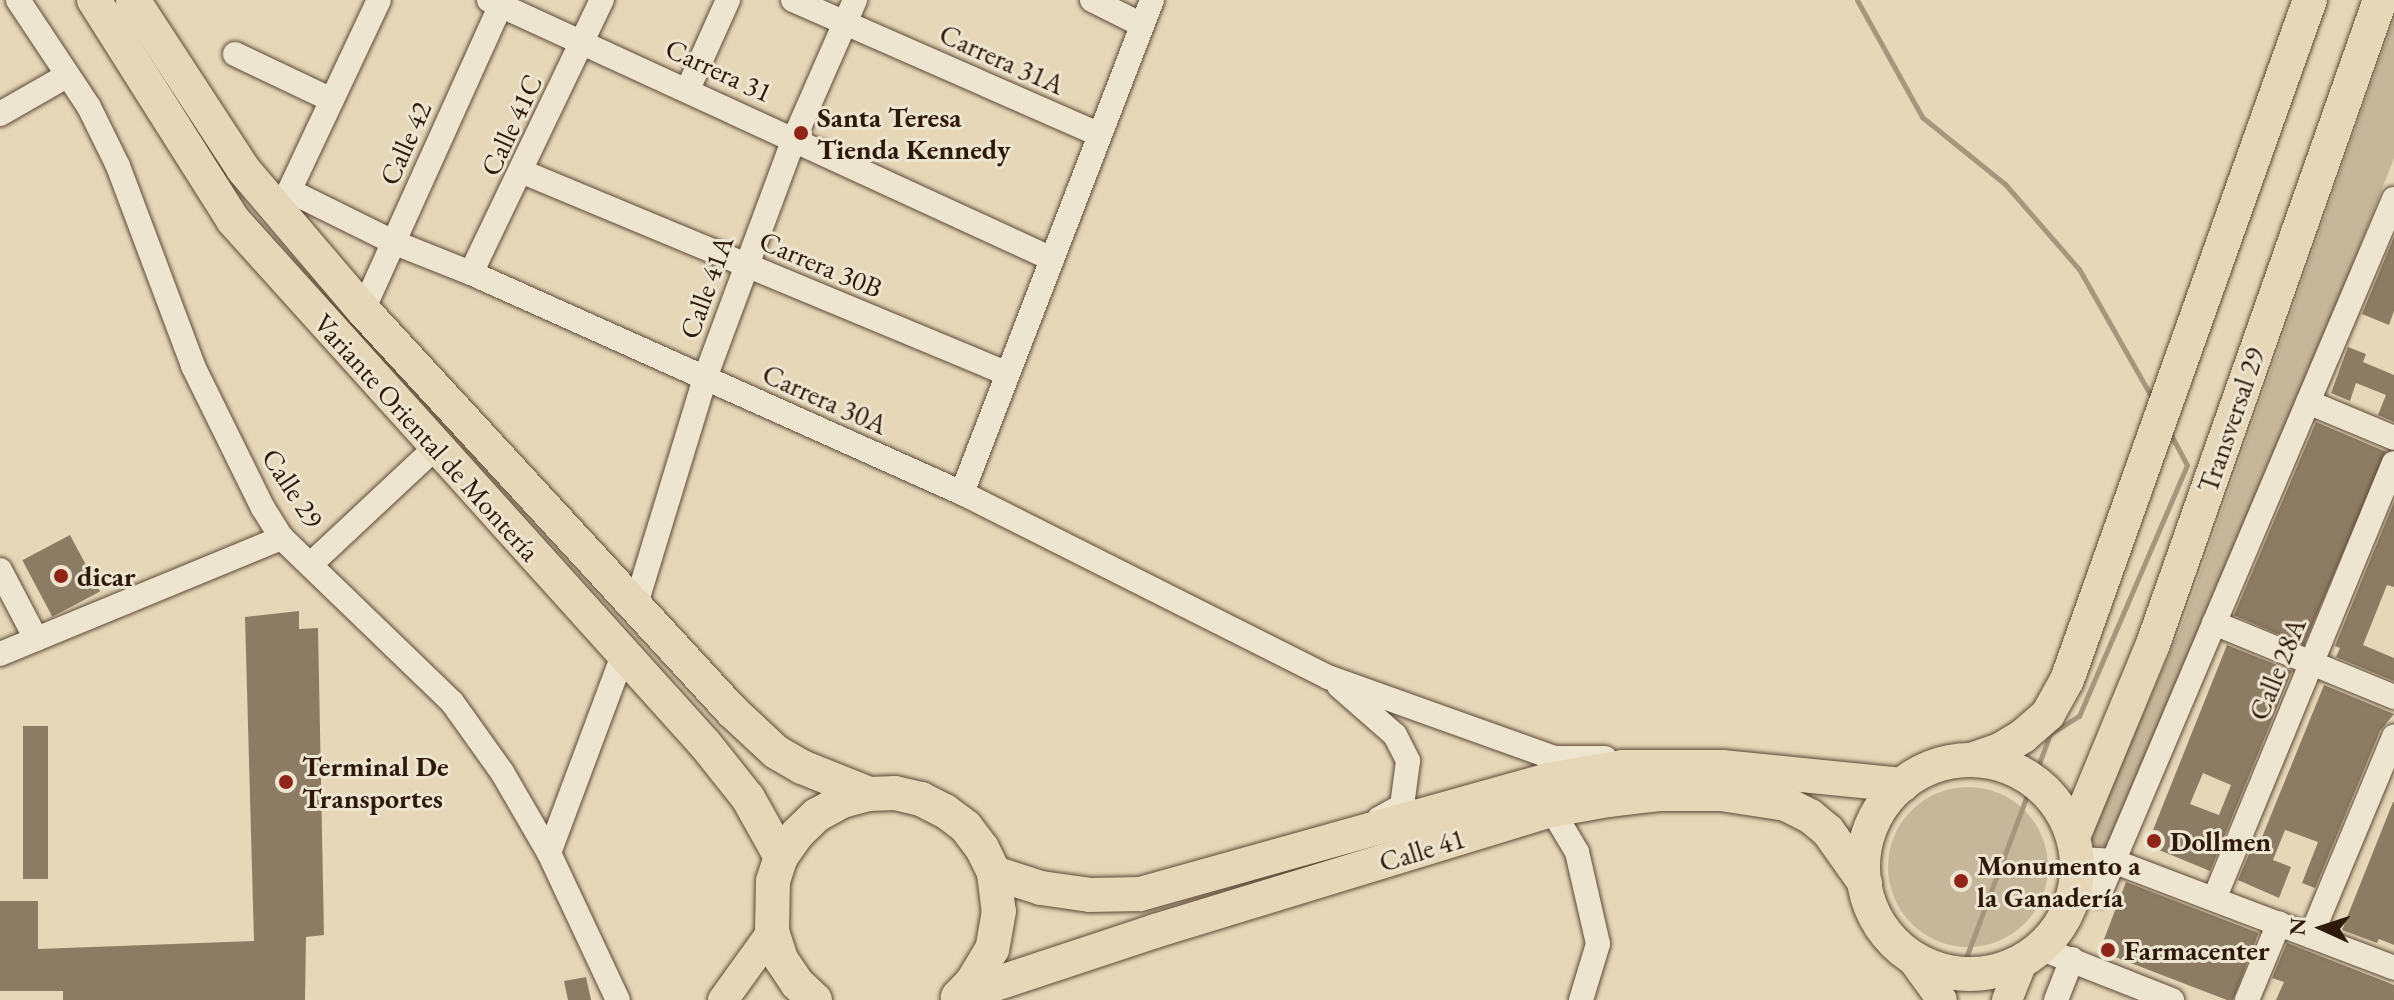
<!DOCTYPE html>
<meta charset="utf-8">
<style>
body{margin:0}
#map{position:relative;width:2394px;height:1000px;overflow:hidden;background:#e5d7b8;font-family:"EB Garamond",serif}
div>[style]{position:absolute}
.green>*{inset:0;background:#c6b79a}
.round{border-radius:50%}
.stream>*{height:5px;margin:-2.5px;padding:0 2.5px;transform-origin:2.5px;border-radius:2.5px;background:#a7967d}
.building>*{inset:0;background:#8d7c64;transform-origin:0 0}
.roads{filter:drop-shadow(0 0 2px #5c4836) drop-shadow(0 0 2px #5c4836)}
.minor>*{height:24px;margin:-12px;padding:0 12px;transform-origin:12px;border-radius:12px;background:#eee5d1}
.major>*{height:30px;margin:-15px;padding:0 15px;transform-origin:15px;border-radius:15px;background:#e5d7b8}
.highway>*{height:34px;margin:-17px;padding:0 17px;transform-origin:17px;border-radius:17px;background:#e5d7b8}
.highway>.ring{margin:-17px;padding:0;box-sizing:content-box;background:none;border:34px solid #e5d7b8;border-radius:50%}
.dots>*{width:22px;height:22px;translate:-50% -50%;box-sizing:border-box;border:4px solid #eee5d1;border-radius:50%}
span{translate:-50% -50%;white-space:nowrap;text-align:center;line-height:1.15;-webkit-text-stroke:6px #eee5d1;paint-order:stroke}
.street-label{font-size:28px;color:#2e190a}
.poi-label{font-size:28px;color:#2e190a;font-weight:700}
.left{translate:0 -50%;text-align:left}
.north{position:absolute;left:2282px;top:888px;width:80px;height:80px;-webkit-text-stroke:6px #eee5d1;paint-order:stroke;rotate:273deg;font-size:22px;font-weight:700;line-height:32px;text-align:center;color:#2e190a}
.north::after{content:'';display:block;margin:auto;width:28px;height:36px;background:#2e190a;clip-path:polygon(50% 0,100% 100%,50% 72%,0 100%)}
</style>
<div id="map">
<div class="green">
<div style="clip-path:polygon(2394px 19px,2394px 158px,2305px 387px,2115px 848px,2087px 843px,2182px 625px)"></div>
<div class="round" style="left:1888px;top:787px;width:160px;height:160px"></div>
</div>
<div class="stream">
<div style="left:1857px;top:0;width:134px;rotate:60.9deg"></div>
<div style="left:1922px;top:117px;width:107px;rotate:38.9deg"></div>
<div style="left:2005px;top:184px;width:113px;rotate:49deg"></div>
<div style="left:2079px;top:269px;width:150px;rotate:60.4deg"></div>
<div style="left:1952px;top:995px;width:279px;rotate:-69.4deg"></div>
<div style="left:2050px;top:734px;width:34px;rotate:-32deg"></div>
<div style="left:2079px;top:716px;width:273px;rotate:-66.7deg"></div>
<div style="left:2187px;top:465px;width:36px;rotate:-118deg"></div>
</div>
<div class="building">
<div style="clip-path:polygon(2394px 237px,2394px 311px,2389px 325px,2362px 314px)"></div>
<div style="clip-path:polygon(2348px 347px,2366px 354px,2363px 362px,2394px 375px,2394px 422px,2378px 415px,2386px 395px,2356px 383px,2350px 401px,2331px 393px)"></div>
<div style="left:2316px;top:422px;width:76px;height:210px;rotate:23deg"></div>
<div style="clip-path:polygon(2394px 502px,2394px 587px,2387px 585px,2363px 645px,2394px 658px,2394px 681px,2336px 657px,2340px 648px,2335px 646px)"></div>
<div style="left:70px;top:535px;width:64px;height:54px;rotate:62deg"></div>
<div style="clip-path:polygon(299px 611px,299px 629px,318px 628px,324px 935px,306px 937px,305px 1000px,63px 1000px,63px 991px,0 991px,0 901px,38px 901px,38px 949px,254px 941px,245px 617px)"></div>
<div style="clip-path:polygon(evenodd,2227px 645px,2292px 671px,2210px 871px,2147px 845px,2227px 645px,2203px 773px,2231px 785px,2219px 815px,2190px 804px,2203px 773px)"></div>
<div style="clip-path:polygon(2324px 685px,2394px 714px,2380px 731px,2315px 888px,2302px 883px,2318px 842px,2285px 830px,2273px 860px,2291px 867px,2279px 898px,2238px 880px,2255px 840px,2260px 842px)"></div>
<div style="left:23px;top:726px;width:25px;height:153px"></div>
<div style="clip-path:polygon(2393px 802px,2394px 802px,2394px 945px,2379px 939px,2377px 943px,2342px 930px)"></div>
<div style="left:2126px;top:882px;width:142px;height:74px;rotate:21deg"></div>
<div style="clip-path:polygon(2287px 943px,2394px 985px,2394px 1000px,2276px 1000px,2284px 982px,2272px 978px)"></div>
<div style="clip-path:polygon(586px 977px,591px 1000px,568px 1000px,564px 981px)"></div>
</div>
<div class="roads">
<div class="minor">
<div style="left:18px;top:0;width:128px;rotate:56.4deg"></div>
<div style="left:89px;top:107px;width:66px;rotate:63.8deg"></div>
<div style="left:118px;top:166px;width:214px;rotate:69.4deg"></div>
<div style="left:193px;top:366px;width:158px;rotate:63.8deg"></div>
<div style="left:263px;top:508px;width:36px;rotate:58deg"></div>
<div style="left:282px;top:538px;width:236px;rotate:44deg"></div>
<div style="left:452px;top:702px;width:86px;rotate:54.5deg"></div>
<div style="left:502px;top:772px;width:94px;rotate:59.9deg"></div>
<div style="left:549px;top:853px;width:162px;rotate:64.9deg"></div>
<div style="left:489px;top:0;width:620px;rotate:24.7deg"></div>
<div style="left:793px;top:0;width:335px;rotate:23.7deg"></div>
<div style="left:1092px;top:0;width:56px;rotate:26.6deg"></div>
<div style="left:235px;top:54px;width:107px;rotate:25.4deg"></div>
<div style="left:688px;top:89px;width:98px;rotate:-65.8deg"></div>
<div style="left:0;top:114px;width:78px;rotate:-29.8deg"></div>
<div style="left:523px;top:172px;width:525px;rotate:22.61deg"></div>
<div style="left:290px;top:191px;width:115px;rotate:26.3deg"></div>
<div style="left:393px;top:242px;width:84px;rotate:21.7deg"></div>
<div style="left:471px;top:273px;width:538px;rotate:24.14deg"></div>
<div style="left:962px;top:493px;width:410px;rotate:26.7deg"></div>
<div style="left:1328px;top:677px;width:240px;rotate:19.7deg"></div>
<div style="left:1554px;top:758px;width:51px"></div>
<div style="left:283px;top:204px;width:225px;rotate:-64.8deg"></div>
<div style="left:471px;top:273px;width:303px;rotate:-64.4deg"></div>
<div style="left:363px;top:310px;width:340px;rotate:-65.7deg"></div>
<div style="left:2308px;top:402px;width:93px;rotate:22.7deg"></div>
<div style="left:962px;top:493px;width:528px;rotate:-68.92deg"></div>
<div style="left:311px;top:564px;width:171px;rotate:-43.1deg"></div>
<div style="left:0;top:570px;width:78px;rotate:62.4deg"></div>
<div style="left:636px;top:604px;width:236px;rotate:-73deg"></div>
<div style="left:705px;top:378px;width:255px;rotate:-69.6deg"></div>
<div style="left:794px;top:139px;width:152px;rotate:-66.3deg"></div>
<div style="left:2214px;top:623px;width:195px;rotate:22.3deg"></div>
<div style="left:0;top:654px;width:305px;rotate:-22.4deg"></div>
<div style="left:1339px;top:686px;width:74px;rotate:41.2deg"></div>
<div style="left:1395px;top:735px;width:29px;rotate:63deg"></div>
<div style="left:1408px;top:761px;width:45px;rotate:97.6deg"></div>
<div style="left:1402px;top:806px;width:26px;rotate:151deg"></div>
<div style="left:1552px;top:810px;width:49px;rotate:59.2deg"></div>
<div style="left:1577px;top:852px;width:94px;rotate:77.1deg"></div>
<div style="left:1598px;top:944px;width:59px;rotate:106.9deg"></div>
<div style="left:549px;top:853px;width:211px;rotate:-69.5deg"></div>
<div style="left:2078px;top:859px;width:35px;rotate:3deg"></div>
<div style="left:2113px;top:861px;width:301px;rotate:20.8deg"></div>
<div style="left:2099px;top:895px;width:756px;rotate:-67.03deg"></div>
<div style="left:2215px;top:897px;width:469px;rotate:-67.6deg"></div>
<div style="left:2311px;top:936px;width:216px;rotate:-67.4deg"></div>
<div style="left:2040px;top:948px;width:142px;rotate:21.5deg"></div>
<div style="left:2056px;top:1000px;width:44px;rotate:-68.7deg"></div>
<div style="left:2247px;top:1000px;width:83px;rotate:-67.4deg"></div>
</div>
<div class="major">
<div style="left:1910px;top:956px;width:54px;rotate:54deg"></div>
<div style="left:723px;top:1000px;width:84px;rotate:-54.2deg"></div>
<div style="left:2007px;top:1000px;width:43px;rotate:-68.2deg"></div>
</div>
<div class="highway">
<div style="left:94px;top:0;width:260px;rotate:57.7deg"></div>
<div style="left:233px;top:220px;width:705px;rotate:47.99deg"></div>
<div style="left:705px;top:744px;width:69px;rotate:51.5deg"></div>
<div style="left:748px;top:798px;width:68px;rotate:60.8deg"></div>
<div style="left:133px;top:0;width:202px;rotate:56.9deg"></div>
<div style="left:243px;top:169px;width:185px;rotate:49.6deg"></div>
<div style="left:363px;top:310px;width:545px;rotate:47.38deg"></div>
<div style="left:732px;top:711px;width:60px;rotate:43deg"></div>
<div style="left:776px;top:752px;width:30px;rotate:30deg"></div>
<div style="left:802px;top:767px;width:72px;rotate:21.9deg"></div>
<div style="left:1971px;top:760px;width:31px;rotate:-19deg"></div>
<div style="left:2000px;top:750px;width:27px;rotate:-31deg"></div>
<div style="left:2023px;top:736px;width:33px;rotate:-41deg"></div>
<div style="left:2048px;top:714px;width:39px;rotate:-61deg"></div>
<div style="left:2067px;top:680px;width:722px;rotate:-70.34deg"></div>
<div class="ring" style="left:1863px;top:760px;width:180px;height:180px"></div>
<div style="left:2073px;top:837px;width:209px;rotate:-67.5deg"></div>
<div style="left:2153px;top:644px;width:683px;rotate:-70.58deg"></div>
<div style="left:994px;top:873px;width:49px;rotate:17.7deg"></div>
<div style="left:1041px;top:888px;width:49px;rotate:8.1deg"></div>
<div style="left:1090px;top:895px;width:50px;rotate:-1.1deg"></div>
<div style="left:1140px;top:894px;width:424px;rotate:-15.6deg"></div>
<div style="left:1548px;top:780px;width:76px;rotate:-9.8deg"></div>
<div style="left:1623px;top:767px;width:99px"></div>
<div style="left:1722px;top:767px;width:181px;rotate:5.7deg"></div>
<div style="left:959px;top:996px;width:206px;rotate:-18.3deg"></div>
<div style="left:1155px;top:931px;width:415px;rotate:-17deg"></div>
<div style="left:1552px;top:810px;width:57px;rotate:-10.1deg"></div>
<div style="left:1608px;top:800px;width:52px;rotate:-6.6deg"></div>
<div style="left:1660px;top:794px;width:61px"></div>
<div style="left:1721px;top:794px;width:66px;rotate:8.7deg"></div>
<div style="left:1786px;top:804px;width:27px;rotate:27deg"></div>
<div style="left:1810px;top:816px;width:23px;rotate:40deg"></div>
<div style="left:1828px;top:831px;width:64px;rotate:54.6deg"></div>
<div style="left:815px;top:1000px;width:25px;rotate:-137deg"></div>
<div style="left:797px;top:983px;width:29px;rotate:-124deg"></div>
<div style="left:781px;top:959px;width:28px;rotate:-108deg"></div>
<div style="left:772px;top:932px;width:51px;rotate:-88.9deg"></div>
<div style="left:773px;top:881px;width:25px;rotate:-72deg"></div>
<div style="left:781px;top:857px;width:28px;rotate:-55deg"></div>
<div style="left:797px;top:834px;width:28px;rotate:-44deg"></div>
<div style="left:817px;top:815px;width:29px;rotate:-29deg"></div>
<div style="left:842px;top:801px;width:28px;rotate:-15deg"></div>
<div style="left:869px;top:794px;width:26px;rotate:-2deg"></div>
<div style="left:895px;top:793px;width:27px;rotate:13deg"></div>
<div style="left:921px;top:799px;width:27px;rotate:27deg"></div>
<div style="left:945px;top:811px;width:26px;rotate:37deg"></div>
<div style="left:966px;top:827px;width:26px;rotate:53deg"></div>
<div style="left:982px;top:848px;width:28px;rotate:64deg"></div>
<div style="left:994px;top:873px;width:38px;rotate:83deg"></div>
<div style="left:999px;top:911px;width:39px;rotate:100deg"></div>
<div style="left:992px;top:949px;width:39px;rotate:121deg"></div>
<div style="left:972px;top:982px;width:21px;rotate:133deg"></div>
</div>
</div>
<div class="dots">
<div style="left:801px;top:133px;background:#8f2418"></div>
<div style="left:61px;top:576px;background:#8f2418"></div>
<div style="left:286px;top:782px;background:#8f2418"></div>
<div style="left:2154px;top:841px;background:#8f2418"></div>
<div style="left:1961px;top:881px;background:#8f2418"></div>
<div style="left:2108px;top:950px;background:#8f2418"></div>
</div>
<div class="street-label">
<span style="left:1002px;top:59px;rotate:24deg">Carrera 31A</span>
<span style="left:719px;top:70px;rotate:25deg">Carrera 31</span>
<span style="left:511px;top:125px;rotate:-65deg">Calle 41C</span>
<span style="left:405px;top:143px;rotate:-66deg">Calle 42</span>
<span style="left:821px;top:264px;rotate:23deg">Carrera 30B</span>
<span style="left:706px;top:287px;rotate:-70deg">Calle 41A</span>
<span style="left:825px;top:399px;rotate:24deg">Carrera 30A</span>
<span style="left:2231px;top:420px;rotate:-71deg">Transversal 29</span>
<span style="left:427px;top:437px;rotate:48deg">Variante Oriental de Montería</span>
<span style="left:293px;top:488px;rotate:57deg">Calle 29</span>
<span style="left:2277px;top:669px;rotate:-68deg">Calle 28A</span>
<span style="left:1422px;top:850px;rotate:-17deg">Calle 41</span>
</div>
<div class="poi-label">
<span class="left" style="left:817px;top:133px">Santa Teresa<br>Tienda Kennedy</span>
<span class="left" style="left:77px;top:576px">dicar</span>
<span class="left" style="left:302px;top:782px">Terminal De<br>Transportes</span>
<span class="left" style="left:2170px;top:841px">Dollmen</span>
<span class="left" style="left:1977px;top:881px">Monumento a<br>la Ganadería</span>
<span class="left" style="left:2124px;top:950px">Farmacenter</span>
</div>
<div class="north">N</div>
</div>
